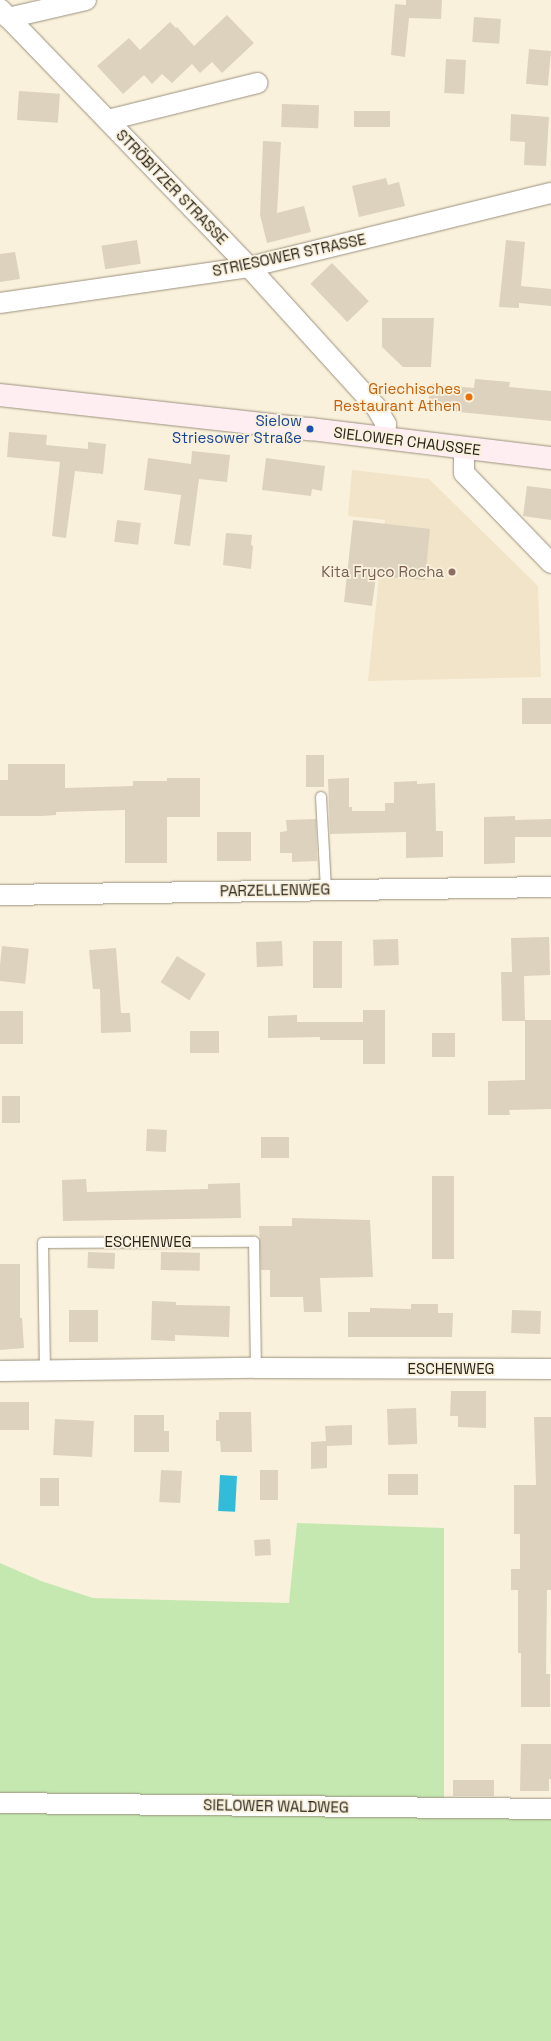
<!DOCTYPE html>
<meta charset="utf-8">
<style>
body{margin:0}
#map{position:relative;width:551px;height:2041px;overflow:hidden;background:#faf1dc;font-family:"Space Grotesk",sans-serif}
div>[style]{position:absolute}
.built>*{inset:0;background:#f1e4c9}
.green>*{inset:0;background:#c5e8b0}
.water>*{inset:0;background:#33bcda;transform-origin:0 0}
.building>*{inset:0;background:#dcd2be;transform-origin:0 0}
.roads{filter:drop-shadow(0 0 1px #9b927f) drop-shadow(0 0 1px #9b927f)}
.service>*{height:10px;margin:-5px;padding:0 5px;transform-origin:5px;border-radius:5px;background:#fff}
.minor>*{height:20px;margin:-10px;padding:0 10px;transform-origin:10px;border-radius:10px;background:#fff}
.secondary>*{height:22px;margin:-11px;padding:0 11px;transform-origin:11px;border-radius:11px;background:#feeef2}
.dots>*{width:11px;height:11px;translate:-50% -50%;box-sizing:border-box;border:2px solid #faf1dc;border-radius:50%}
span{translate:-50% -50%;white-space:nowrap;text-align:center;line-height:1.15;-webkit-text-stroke:3.5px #faf1dc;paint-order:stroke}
.street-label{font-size:15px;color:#29251e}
.food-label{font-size:15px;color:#c56008}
.right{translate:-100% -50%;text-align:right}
.transit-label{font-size:15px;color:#164399}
.education-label{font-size:15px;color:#785e54}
</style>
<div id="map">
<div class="built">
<div style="clip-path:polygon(352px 470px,429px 479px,538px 586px,541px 677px,368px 681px,385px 520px,348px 516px)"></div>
</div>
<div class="green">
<div style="clip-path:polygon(297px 1523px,444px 1528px,444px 1816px,551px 1817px,551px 2041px,0 2041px,0 1563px,41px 1581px,93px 1598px,289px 1603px)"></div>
</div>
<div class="water">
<div style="left:220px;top:1475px;width:17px;height:36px;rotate:3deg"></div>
</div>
<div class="building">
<div style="clip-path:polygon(406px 0,442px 0,441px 19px,409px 18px,405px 57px,391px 55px,395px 4px,406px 5px)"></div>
<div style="clip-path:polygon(227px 15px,254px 43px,222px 73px,212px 62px,200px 73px,192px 64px,172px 83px,162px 74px,152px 84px,144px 75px,123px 94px,97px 66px,129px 38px,140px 50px,170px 22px,176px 28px,177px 27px,194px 46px)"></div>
<div style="left:474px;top:17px;width:27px;height:25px;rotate:4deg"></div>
<div style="left:529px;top:49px;width:22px;height:35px;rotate:5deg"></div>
<div style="left:446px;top:59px;width:20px;height:34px;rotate:3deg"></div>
<div style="left:19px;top:91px;width:41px;height:29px;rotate:4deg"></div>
<div style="left:282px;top:104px;width:37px;height:23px;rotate:2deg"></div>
<div style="left:354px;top:111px;width:36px;height:16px"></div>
<div style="clip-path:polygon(511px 114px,549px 117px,546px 166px,524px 165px,525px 142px,510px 141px)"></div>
<div style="clip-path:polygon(263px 141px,281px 142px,277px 213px,304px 206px,311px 232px,267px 243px,260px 215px)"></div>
<div style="clip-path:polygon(386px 178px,388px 185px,399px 182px,405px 206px,359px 217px,352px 186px)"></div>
<div style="left:137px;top:240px;width:24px;height:36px;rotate:81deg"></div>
<div style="clip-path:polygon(506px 240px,525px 242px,521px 286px,551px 289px,551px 306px,519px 303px,519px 308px,499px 307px)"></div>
<div style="clip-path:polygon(15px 252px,20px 279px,0 282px,0 254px)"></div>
<div style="left:332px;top:263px;width:53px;height:30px;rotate:46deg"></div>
<div style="clip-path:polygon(382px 318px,434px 318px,431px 367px,403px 367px,382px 347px)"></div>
<div style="clip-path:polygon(475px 379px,510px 382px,509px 387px,551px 391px,551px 421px,428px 409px,430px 384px,474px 388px)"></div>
<div style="clip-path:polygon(9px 432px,47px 435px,46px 445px,88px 449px,88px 442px,106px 444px,103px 474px,75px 471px,66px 538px,52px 536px,60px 462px,7px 457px)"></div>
<div style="clip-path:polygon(192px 451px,230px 455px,227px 482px,199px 479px,190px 546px,174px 544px,181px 495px,144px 490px,148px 458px,191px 464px)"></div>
<div style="clip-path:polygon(266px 458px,325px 466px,322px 491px,312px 489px,311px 496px,262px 490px)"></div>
<div style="clip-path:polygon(527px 486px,551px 489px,551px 520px,523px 516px)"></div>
<div style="left:117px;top:520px;width:24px;height:22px;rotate:7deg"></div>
<div style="clip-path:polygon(353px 520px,430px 529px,425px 580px,376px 576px,372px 606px,344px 602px)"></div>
<div style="clip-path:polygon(226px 533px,252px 535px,251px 545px,253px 546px,251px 569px,223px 565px)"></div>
<div style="left:551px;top:698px;width:26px;height:29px;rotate:90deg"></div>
<div style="left:306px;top:755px;width:18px;height:32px"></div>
<div style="clip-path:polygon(8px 764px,65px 764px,65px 788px,133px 786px,133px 781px,167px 781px,167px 778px,200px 778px,200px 817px,167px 817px,167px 863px,125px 863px,125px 810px,56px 812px,56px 815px,42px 816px,0 816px,0 780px,8px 780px)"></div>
<div style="clip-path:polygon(349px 778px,349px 807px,352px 807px,352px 811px,385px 811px,385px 803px,394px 803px,394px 782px,417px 781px,417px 784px,435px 783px,436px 831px,443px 831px,443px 857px,406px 858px,406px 832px,330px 834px,328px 779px)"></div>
<div style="clip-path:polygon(515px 816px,515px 820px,551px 819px,551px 837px,515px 837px,515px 863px,484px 864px,484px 817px)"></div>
<div style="clip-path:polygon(316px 819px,317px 861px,292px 862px,292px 853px,280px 853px,280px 832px,287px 831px,286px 820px)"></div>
<div style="left:217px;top:832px;width:34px;height:29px"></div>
<div style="clip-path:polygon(549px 937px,550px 975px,524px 976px,525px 1020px,551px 1020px,551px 1109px,509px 1110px,510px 1115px,488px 1115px,488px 1081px,525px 1080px,525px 1021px,502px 1021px,501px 972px,512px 972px,511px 938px)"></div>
<div style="left:398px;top:939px;width:26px;height:25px;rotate:88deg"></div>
<div style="left:282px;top:941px;width:25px;height:26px;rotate:88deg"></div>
<div style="left:313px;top:941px;width:29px;height:47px"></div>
<div style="left:2px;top:946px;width:27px;height:35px;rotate:6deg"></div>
<div style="clip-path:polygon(116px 948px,121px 1013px,130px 1013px,131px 1032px,101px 1033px,100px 989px,93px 989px,89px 950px)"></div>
<div style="left:177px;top:956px;width:34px;height:31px;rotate:32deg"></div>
<div style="clip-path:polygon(363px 1010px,385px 1010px,385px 1064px,363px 1064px,363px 1040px,320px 1040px,320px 1037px,268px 1038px,268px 1016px,297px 1015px,297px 1022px,363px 1022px)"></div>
<div style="left:0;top:1011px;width:23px;height:33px"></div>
<div style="left:190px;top:1031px;width:29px;height:22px"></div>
<div style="left:432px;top:1033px;width:23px;height:24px"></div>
<div style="left:2px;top:1096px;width:18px;height:27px"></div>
<div style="left:147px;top:1129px;width:20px;height:22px;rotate:3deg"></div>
<div style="left:261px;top:1137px;width:28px;height:21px"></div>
<div style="left:432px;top:1176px;width:22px;height:83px"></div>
<div style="clip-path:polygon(86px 1179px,87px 1192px,208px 1189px,208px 1184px,240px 1183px,241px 1218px,63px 1221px,62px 1180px)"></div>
<div style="clip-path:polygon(292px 1218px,370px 1220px,373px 1277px,320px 1278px,322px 1312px,304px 1312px,303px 1297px,270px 1297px,270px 1270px,261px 1270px,259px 1226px,292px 1226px)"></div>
<div style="left:88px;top:1252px;width:27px;height:16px;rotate:2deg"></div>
<div style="left:161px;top:1252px;width:39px;height:18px;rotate:1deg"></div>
<div style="clip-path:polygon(0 1264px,20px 1264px,20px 1318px,22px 1318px,24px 1348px,0 1350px)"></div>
<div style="clip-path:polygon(152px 1301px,176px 1302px,176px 1305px,230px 1306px,229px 1337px,175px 1335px,175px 1341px,151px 1340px)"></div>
<div style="clip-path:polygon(411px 1304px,438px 1304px,438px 1313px,453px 1313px,452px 1337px,348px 1337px,348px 1312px,370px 1312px,370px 1308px,411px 1309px)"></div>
<div style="left:69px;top:1310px;width:29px;height:32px"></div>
<div style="left:512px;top:1310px;width:29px;height:23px;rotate:2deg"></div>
<div style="clip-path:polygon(451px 1391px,486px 1391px,486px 1428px,458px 1427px,458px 1416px,450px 1416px)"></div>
<div style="left:0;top:1402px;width:29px;height:28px"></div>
<div style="left:416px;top:1408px;width:36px;height:29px;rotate:88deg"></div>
<div style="clip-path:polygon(219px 1412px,251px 1412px,252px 1452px,221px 1452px,220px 1441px,216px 1441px,216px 1420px,219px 1420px)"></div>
<div style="clip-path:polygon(134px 1415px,164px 1415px,164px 1431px,169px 1431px,169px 1452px,134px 1452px)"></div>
<div style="clip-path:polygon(534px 1417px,551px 1417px,551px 1590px,547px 1590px,546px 1674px,550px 1674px,550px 1707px,521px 1707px,521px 1653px,518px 1653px,518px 1590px,511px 1590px,511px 1569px,520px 1569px,520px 1534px,514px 1534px,514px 1485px,536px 1485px)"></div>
<div style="left:55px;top:1419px;width:39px;height:36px;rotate:3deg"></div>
<div style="clip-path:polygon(352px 1425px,352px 1445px,327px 1446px,327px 1468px,311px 1469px,311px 1442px,326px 1441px,325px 1426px)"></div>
<div style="left:161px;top:1470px;width:21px;height:32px;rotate:3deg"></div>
<div style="left:260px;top:1470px;width:18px;height:30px"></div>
<div style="left:388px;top:1474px;width:30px;height:21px"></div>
<div style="left:40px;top:1478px;width:19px;height:28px"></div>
<div style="left:270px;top:1539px;width:16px;height:16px;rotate:86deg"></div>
<div style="clip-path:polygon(521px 1744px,551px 1744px,551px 1779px,549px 1779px,549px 1791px,520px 1791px)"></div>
<div style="left:453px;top:1780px;width:41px;height:16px"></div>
</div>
<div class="roads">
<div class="service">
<div style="left:321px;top:797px;width:93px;rotate:86.9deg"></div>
<div style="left:45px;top:1371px;width:128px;rotate:-90.9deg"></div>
<div style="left:43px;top:1243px;width:211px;rotate:-0.3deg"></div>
<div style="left:254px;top:1242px;width:126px;rotate:89.1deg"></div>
</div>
<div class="minor">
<div style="left:0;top:9px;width:359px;rotate:46deg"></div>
<div style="left:249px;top:267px;width:189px;rotate:47.8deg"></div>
<div style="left:376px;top:407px;width:20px;rotate:60deg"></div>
<div style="left:386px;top:424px;width:14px;rotate:98deg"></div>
<div style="left:8px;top:18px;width:80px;rotate:-13deg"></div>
<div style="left:108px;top:120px;width:154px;rotate:-13.9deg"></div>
<div style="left:0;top:303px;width:252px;rotate:-8.2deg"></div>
<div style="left:249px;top:267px;width:311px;rotate:-13.8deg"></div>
<div style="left:464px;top:448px;width:25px;rotate:90deg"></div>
<div style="left:464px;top:473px;width:125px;rotate:46deg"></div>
<div style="left:0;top:895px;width:551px;rotate:-0.83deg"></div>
<div style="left:0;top:1371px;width:256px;rotate:-0.7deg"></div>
<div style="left:256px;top:1368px;width:295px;rotate:0.2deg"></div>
<div style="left:0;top:1803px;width:551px;rotate:0.62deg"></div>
</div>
<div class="secondary">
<div style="left:0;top:395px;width:312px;rotate:6.3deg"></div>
<div style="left:310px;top:429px;width:243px;rotate:6.9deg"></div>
</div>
</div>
<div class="dots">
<div style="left:469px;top:397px;background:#e8710a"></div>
<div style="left:310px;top:429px;background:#1a4fb4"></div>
<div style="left:452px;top:572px;background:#8d6e63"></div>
</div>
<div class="street-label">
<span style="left:172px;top:187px;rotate:46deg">STRÖBITZER STRASSE</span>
<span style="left:289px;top:255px;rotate:-12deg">STRIESOWER STRASSE</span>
<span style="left:407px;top:441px;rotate:7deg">SIELOWER CHAUSSEE</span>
<span style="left:275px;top:890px;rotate:-1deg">PARZELLENWEG</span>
<span style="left:148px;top:1242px">ESCHENWEG</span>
<span style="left:451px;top:1369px">ESCHENWEG</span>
<span style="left:276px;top:1806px;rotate:1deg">SIELOWER WALDWEG</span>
</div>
<div class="food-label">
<span class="right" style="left:461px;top:397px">Griechisches<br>Restaurant Athen</span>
</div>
<div class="transit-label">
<span class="right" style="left:302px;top:429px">Sielow<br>Striesower Straße</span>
</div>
<div class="education-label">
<span class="right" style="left:444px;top:572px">Kita Fryco Rocha</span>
</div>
</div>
